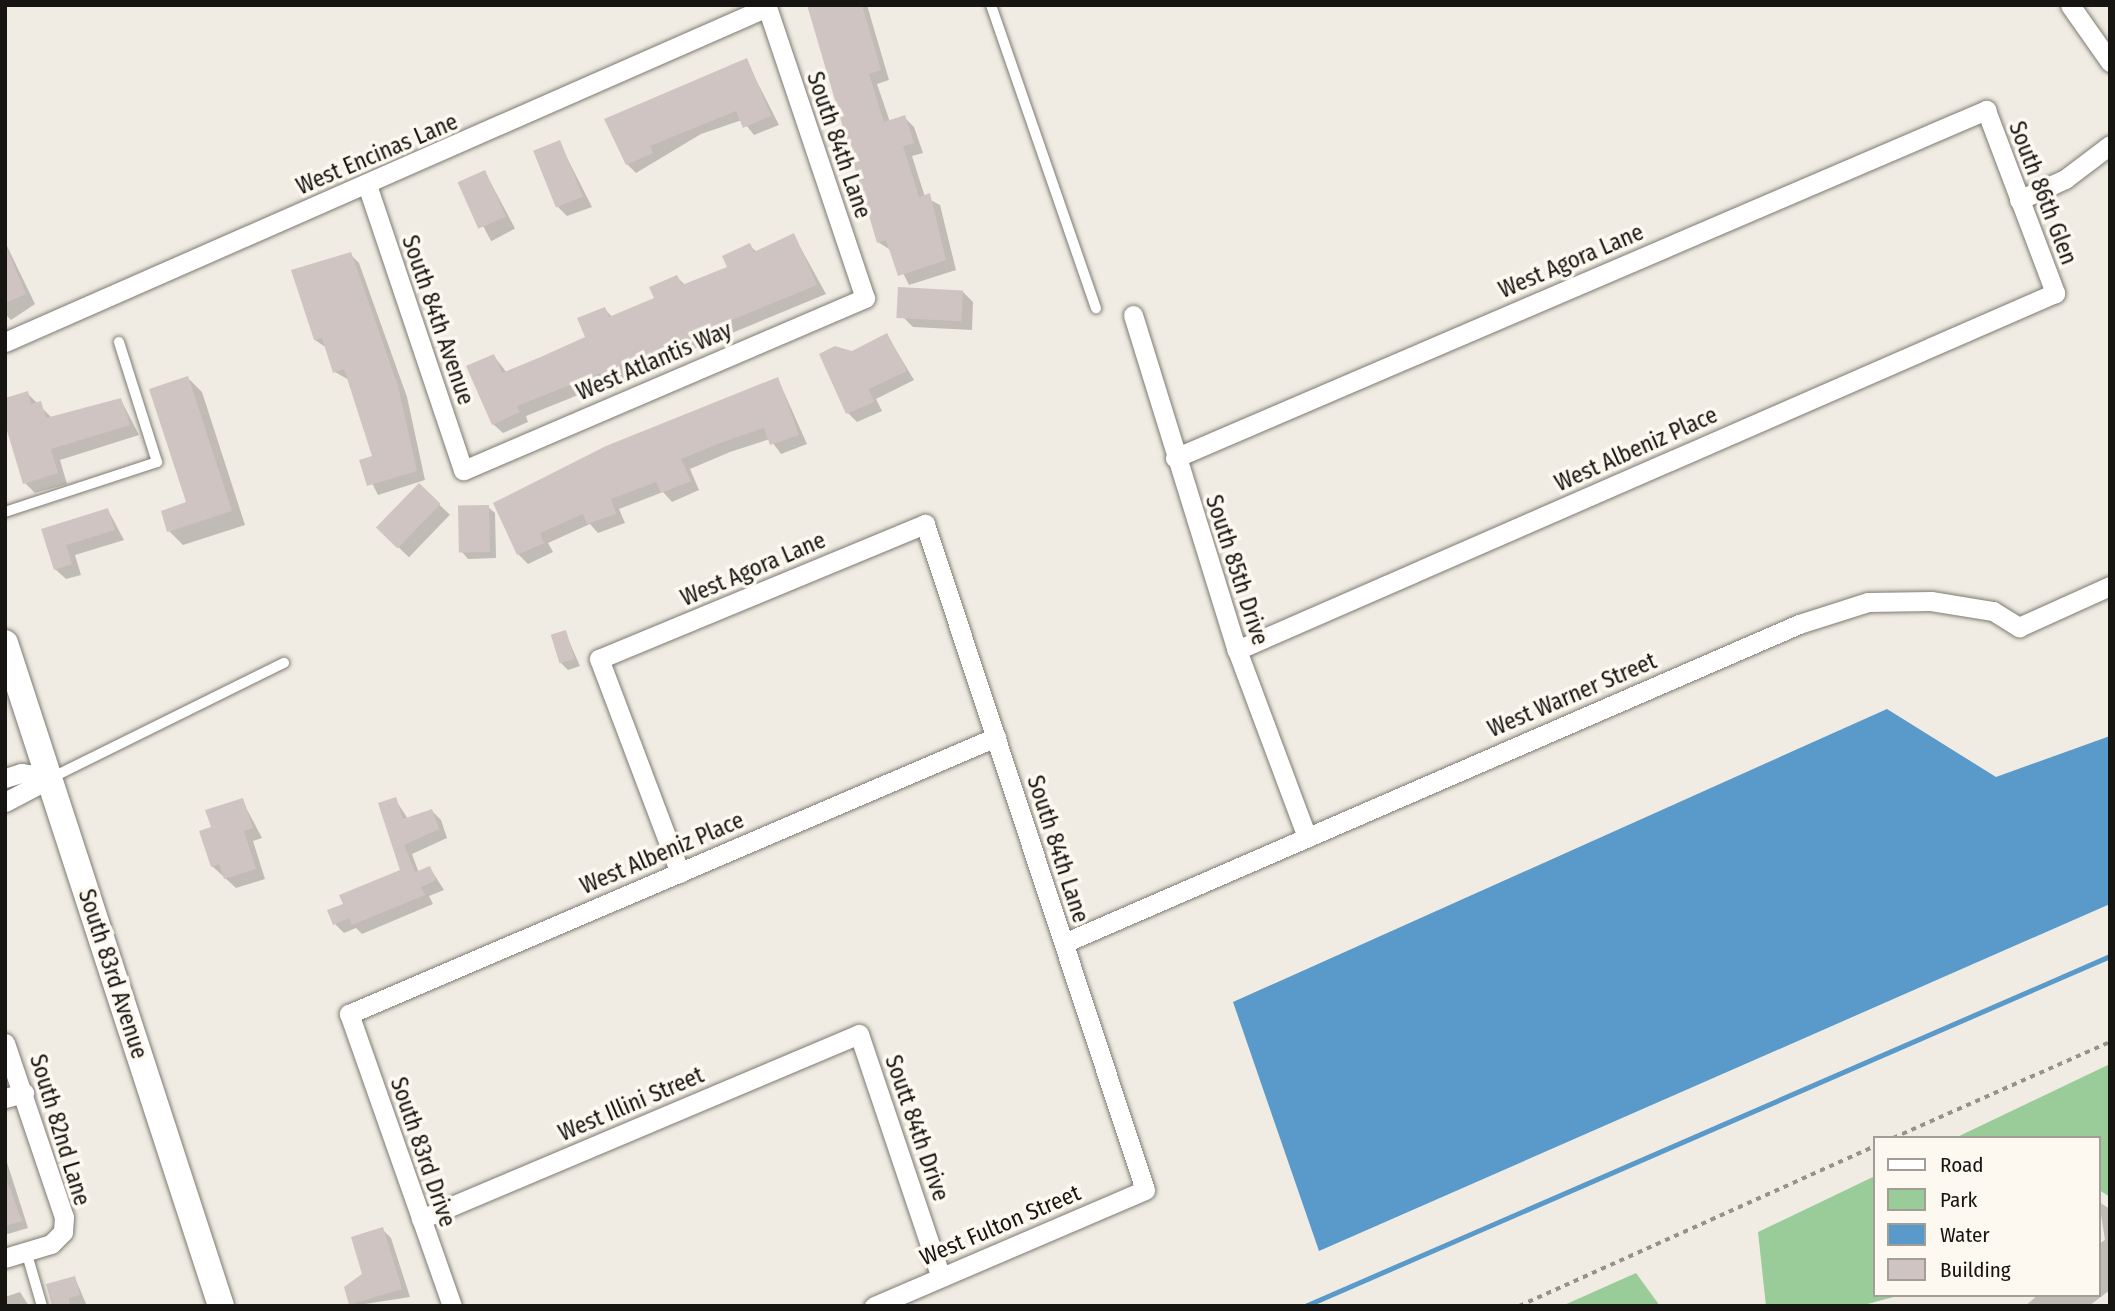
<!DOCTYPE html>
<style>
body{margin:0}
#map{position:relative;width:2115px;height:1311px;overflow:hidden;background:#f0ece3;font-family:"Fira Sans Condensed",sans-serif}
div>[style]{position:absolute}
.green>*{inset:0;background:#9acc99}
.water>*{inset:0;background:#599acb}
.shadow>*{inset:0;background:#0003;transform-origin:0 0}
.stream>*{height:5px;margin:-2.5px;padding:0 2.5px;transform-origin:2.5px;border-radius:2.5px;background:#599acb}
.building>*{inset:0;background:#cfc4c2;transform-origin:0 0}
.path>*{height:3.5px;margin-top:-1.75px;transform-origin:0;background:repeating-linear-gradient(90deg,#95928c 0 5px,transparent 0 10px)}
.roads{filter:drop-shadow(0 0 2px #7e7a72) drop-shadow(0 0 2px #7e7a72)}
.lane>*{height:10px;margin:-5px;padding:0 5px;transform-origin:5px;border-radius:5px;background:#fff}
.street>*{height:19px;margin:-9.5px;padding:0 9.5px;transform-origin:9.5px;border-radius:9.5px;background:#fff}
.secondary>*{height:26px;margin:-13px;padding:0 13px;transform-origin:13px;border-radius:13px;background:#fff}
span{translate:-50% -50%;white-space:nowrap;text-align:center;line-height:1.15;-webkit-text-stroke:7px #fdf9f0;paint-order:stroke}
.street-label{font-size:23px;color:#161512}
.frame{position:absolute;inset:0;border:7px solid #161512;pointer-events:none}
.legend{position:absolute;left:1873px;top:1136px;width:228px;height:161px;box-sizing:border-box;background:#fdf9f0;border:2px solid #a19e97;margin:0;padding:9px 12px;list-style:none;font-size:21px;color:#161512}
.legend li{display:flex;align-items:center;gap:14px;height:35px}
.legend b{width:35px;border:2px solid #a19e97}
</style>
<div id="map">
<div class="green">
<div style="clip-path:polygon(2110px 1064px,2110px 1197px,2099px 1190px,2099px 1138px,1955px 1138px)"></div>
<div style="clip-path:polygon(1875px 1176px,1875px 1295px,1901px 1295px,1860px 1306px,1766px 1306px,1758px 1232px)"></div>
<div style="clip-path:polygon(1636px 1273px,1660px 1306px,1562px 1306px)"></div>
</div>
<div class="water">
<div style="clip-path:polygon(1887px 709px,1996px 777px,2110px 736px,2110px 904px,1319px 1251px,1233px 1002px)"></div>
</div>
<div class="shadow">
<div style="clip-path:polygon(808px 5px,867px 5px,889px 80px,877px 84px,890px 122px,904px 117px,914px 127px,923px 153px,912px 156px,925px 197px,940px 205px,956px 270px,909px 285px,892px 251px,878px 242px)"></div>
<div style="clip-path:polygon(746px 60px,779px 125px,754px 135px,742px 120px,701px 134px,636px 173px,627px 164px,606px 120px)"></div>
<div style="clip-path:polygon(559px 142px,592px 207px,567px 216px,557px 206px)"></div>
<div style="left:485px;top:172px;width:64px;height:27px;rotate:62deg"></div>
<div style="clip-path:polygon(794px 236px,826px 294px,624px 378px,626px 384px,614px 389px,608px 383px,526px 416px,528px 422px,503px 433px,493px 424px,494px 356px,507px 373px,587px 338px,605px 309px,613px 318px,656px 299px,677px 277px,686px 286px,730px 268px,749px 245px,757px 252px)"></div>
<div style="clip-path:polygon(5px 242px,35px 304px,11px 320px,5px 314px)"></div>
<div style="clip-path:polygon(350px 254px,359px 263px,407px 397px,425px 480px,378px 495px,361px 461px,374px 457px,349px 380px,335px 372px,327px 348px,315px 340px)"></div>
<div style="clip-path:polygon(962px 291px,973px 302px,972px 330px,913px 327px,903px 317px)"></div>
<div style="clip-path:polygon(887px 335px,914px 380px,876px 399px,882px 411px,857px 422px,848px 413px,852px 353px)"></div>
<div style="clip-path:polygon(188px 378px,202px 392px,245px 525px,183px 545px,169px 531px,188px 504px)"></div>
<div style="clip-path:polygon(778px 379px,807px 444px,781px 454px,770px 439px,730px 452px,690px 469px,699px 490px,672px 502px,663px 492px,619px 509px,625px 523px,598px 533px,590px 524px,548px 543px,553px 552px,528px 564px,518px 554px,607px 448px)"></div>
<div style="clip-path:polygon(27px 393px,52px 418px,121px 400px,139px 435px,60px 460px,67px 484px,35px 493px,25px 483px)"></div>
<div style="left:419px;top:485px;width:43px;height:59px;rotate:44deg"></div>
<div style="clip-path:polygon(488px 507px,495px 513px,496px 558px,468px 559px,462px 552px)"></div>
<div style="clip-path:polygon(108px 510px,124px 540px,75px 555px,81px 575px,66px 579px,55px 569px,43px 531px)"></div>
<div style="clip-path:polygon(565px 632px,580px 666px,568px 670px,561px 663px)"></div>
<div style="clip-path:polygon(395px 799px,408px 819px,432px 811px,441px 820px,447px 838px,412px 854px,419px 873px,430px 868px,444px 890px,429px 896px,433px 904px,362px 934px,356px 928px,344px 933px,335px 924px,345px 905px,402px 871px)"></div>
<div style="clip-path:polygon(242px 800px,262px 838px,253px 841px,265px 879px,236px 888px,212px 866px,213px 828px)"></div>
<div style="clip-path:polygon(5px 1156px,28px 1228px,8px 1234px,5px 1232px)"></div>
<div style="clip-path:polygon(2099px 1202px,2110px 1209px,2110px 1290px,2089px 1306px,2025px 1306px,2038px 1295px,2099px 1295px,2099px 1244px,2105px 1240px)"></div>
<div style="clip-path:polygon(382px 1229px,391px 1238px,410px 1297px,352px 1306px)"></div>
<div style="clip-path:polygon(75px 1278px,87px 1306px,54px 1306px)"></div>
<div style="clip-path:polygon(20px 1292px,29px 1306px,5px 1306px,5px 1297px)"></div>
</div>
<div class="stream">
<div style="left:1305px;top:1306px;width:878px;rotate:-23.5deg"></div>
</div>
<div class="building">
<div style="clip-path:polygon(807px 5px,862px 5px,881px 70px,869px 74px,884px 122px,905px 115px,914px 143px,903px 146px,919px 197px,930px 193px,946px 260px,898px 276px,886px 240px,877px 243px)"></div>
<div style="clip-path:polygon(747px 58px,771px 116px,743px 128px,736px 111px,650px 146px,653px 153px,626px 165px,604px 119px)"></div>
<div style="left:560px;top:140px;width:61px;height:29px;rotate:68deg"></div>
<div style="left:485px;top:170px;width:51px;height:30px;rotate:66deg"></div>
<div style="clip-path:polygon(794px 233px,817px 285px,615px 368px,618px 374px,603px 380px,600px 373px,517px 406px,520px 412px,492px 425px,466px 366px,494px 354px,502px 373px,543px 356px,585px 337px,577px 318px,605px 307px,609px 317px,654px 298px,649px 287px,677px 275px,682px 285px,727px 267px,722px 256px,750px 243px,754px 252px)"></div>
<div style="clip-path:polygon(5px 244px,26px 294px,5px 303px)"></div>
<div style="clip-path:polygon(351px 252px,398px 386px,417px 471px,367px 486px,359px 460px,372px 456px,344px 369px,333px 373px,322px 338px,314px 340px,291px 270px)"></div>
<div style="left:898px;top:287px;width:65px;height:31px;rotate:3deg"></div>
<div style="clip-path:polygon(887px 333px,907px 371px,869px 389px,874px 402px,846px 414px,819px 354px,835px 346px,852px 351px)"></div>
<div style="clip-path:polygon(188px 376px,232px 511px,167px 532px,161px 511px,186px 502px,149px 389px)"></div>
<div style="clip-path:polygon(778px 377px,799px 435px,770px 445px,764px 428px,720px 443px,681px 459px,691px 481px,661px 493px,656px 482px,611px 499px,616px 514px,587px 524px,583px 514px,540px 533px,544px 543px,517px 555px,493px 503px,606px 446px)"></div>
<div style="clip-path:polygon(28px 391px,31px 404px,41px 401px,46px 418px,121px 398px,130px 425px,51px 449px,58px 473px,23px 484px,5px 424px,5px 398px)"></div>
<div style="left:419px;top:483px;width:30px;height:62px;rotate:44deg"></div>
<div style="left:489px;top:505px;width:47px;height:31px;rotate:89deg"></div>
<div style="clip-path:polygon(108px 508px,115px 530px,66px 545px,72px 564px,54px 570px,41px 529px)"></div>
<div style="left:566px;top:630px;width:30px;height:16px;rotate:73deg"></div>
<div style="clip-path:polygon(396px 797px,403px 819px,432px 809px,439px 829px,404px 845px,415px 872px,430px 866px,436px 880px,421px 887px,425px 895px,352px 925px,349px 918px,333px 925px,327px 910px,343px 904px,339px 895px,400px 870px,378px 803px)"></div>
<div style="clip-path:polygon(243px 798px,253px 828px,244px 831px,256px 869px,224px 879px,219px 864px,211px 867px,199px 831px,211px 827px,205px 810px)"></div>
<div style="clip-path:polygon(5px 1176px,22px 1221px,5px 1226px)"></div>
<div style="clip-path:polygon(383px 1227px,402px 1289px,349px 1305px,344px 1287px,362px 1274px,351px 1237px)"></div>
<div style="clip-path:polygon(75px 1276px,80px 1295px,69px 1298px,70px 1306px,52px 1306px,46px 1284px)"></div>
</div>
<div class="path">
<div style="left:1893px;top:1138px;width:237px;rotate:-23.9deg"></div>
<div style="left:1519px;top:1306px;width:390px;rotate:-24.2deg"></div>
</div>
<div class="roads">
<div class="lane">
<div style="left:991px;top:5px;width:321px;rotate:70.9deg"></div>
<div style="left:5px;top:512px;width:160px;rotate:-18.2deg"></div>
<div style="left:157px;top:462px;width:126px;rotate:-107.6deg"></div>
<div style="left:51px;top:778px;width:260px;rotate:-26.3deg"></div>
<div style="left:26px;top:1251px;width:57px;rotate:73.8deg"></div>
</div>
<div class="street">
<div style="left:2070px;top:5px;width:70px;rotate:54.9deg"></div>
<div style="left:2019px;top:200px;width:51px;rotate:-24.5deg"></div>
<div style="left:2065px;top:179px;width:56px;rotate:-37.1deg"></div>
<div style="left:1133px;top:315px;width:351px;rotate:72.8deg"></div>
<div style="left:1237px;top:650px;width:200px;rotate:69.5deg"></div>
<div style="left:5px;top:342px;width:832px;rotate:-23.73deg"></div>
<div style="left:767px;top:7px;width:307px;rotate:71.4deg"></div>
<div style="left:865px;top:298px;width:437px;rotate:156.8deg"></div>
<div style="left:463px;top:470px;width:301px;rotate:-108.6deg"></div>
<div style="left:1175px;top:458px;width:883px;rotate:-23.22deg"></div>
<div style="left:1986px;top:110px;width:196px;rotate:69.3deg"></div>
<div style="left:2055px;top:293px;width:893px;rotate:156.42deg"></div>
<div style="left:5px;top:778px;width:17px;rotate:-17deg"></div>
<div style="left:21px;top:773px;width:30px;rotate:9deg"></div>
<div style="left:5px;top:802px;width:52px;rotate:-27.6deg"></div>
<div style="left:680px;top:873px;width:229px;rotate:-110.7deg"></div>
<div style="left:599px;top:659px;width:353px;rotate:-22.5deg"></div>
<div style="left:925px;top:524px;width:701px;rotate:71.72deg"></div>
<div style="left:1145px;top:1190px;width:295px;rotate:156.8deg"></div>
<div style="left:1064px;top:943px;width:801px;rotate:-23.46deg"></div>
<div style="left:1799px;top:624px;width:72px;rotate:-17.7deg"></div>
<div style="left:1868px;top:602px;width:63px;rotate:-0.9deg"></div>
<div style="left:1931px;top:601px;width:63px;rotate:9.2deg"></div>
<div style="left:1993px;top:611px;width:31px;rotate:32deg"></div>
<div style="left:2019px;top:627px;width:100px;rotate:-24.3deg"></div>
<div style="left:5px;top:1043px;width:184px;rotate:71.3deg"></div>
<div style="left:64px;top:1217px;width:15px;rotate:94deg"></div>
<div style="left:63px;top:1232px;width:17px;rotate:135deg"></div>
<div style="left:51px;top:1244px;width:48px;rotate:163.1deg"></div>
<div style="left:5px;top:1098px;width:20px;rotate:-15deg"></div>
<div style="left:421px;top:1219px;width:475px;rotate:-22.9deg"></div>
<div style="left:859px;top:1034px;width:256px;rotate:71.4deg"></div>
<div style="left:452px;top:1306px;width:310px;rotate:-109.4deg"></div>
<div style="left:349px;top:1014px;width:704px;rotate:-23.18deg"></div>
</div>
<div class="secondary">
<div style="left:5px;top:643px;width:697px;rotate:71.95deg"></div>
</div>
</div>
<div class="street-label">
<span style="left:839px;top:145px;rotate:71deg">South 84th Lane</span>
<span style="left:377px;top:154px;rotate:-23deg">West Encinas Lane</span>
<span style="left:2043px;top:193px;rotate:69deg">South 86th Glen</span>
<span style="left:1571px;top:261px;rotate:-23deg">West Agora Lane</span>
<span style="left:438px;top:320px;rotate:71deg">South 84th Avenue</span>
<span style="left:654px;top:361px;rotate:-23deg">West Atlantis Way</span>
<span style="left:1636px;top:449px;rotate:-24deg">West Albeniz Place</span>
<span style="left:753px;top:569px;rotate:-23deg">West Agora Lane</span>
<span style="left:1237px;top:570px;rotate:72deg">South 85th Drive</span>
<span style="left:1572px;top:695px;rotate:-23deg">West Warner Street</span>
<span style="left:1058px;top:849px;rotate:72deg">South 84th Lane</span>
<span style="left:662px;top:853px;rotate:-23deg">West Albeniz Place</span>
<span style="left:113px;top:974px;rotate:72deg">South 83rd Avenue</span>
<span style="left:631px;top:1104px;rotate:-23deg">West Illini Street</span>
<span style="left:917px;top:1128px;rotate:71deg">Soutt 84th Drive</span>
<span style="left:60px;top:1130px;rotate:73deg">South 82nd Lane</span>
<span style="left:423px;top:1152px;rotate:71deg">South 83rd Drive</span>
<span style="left:1000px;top:1225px;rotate:-23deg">West Fulton Street</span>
</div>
<div class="frame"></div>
<ul class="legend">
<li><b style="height:9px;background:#fff"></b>Road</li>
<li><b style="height:19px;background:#9acc99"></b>Park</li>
<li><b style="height:19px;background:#599acb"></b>Water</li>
<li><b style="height:19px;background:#cfc4c2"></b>Building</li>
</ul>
</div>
